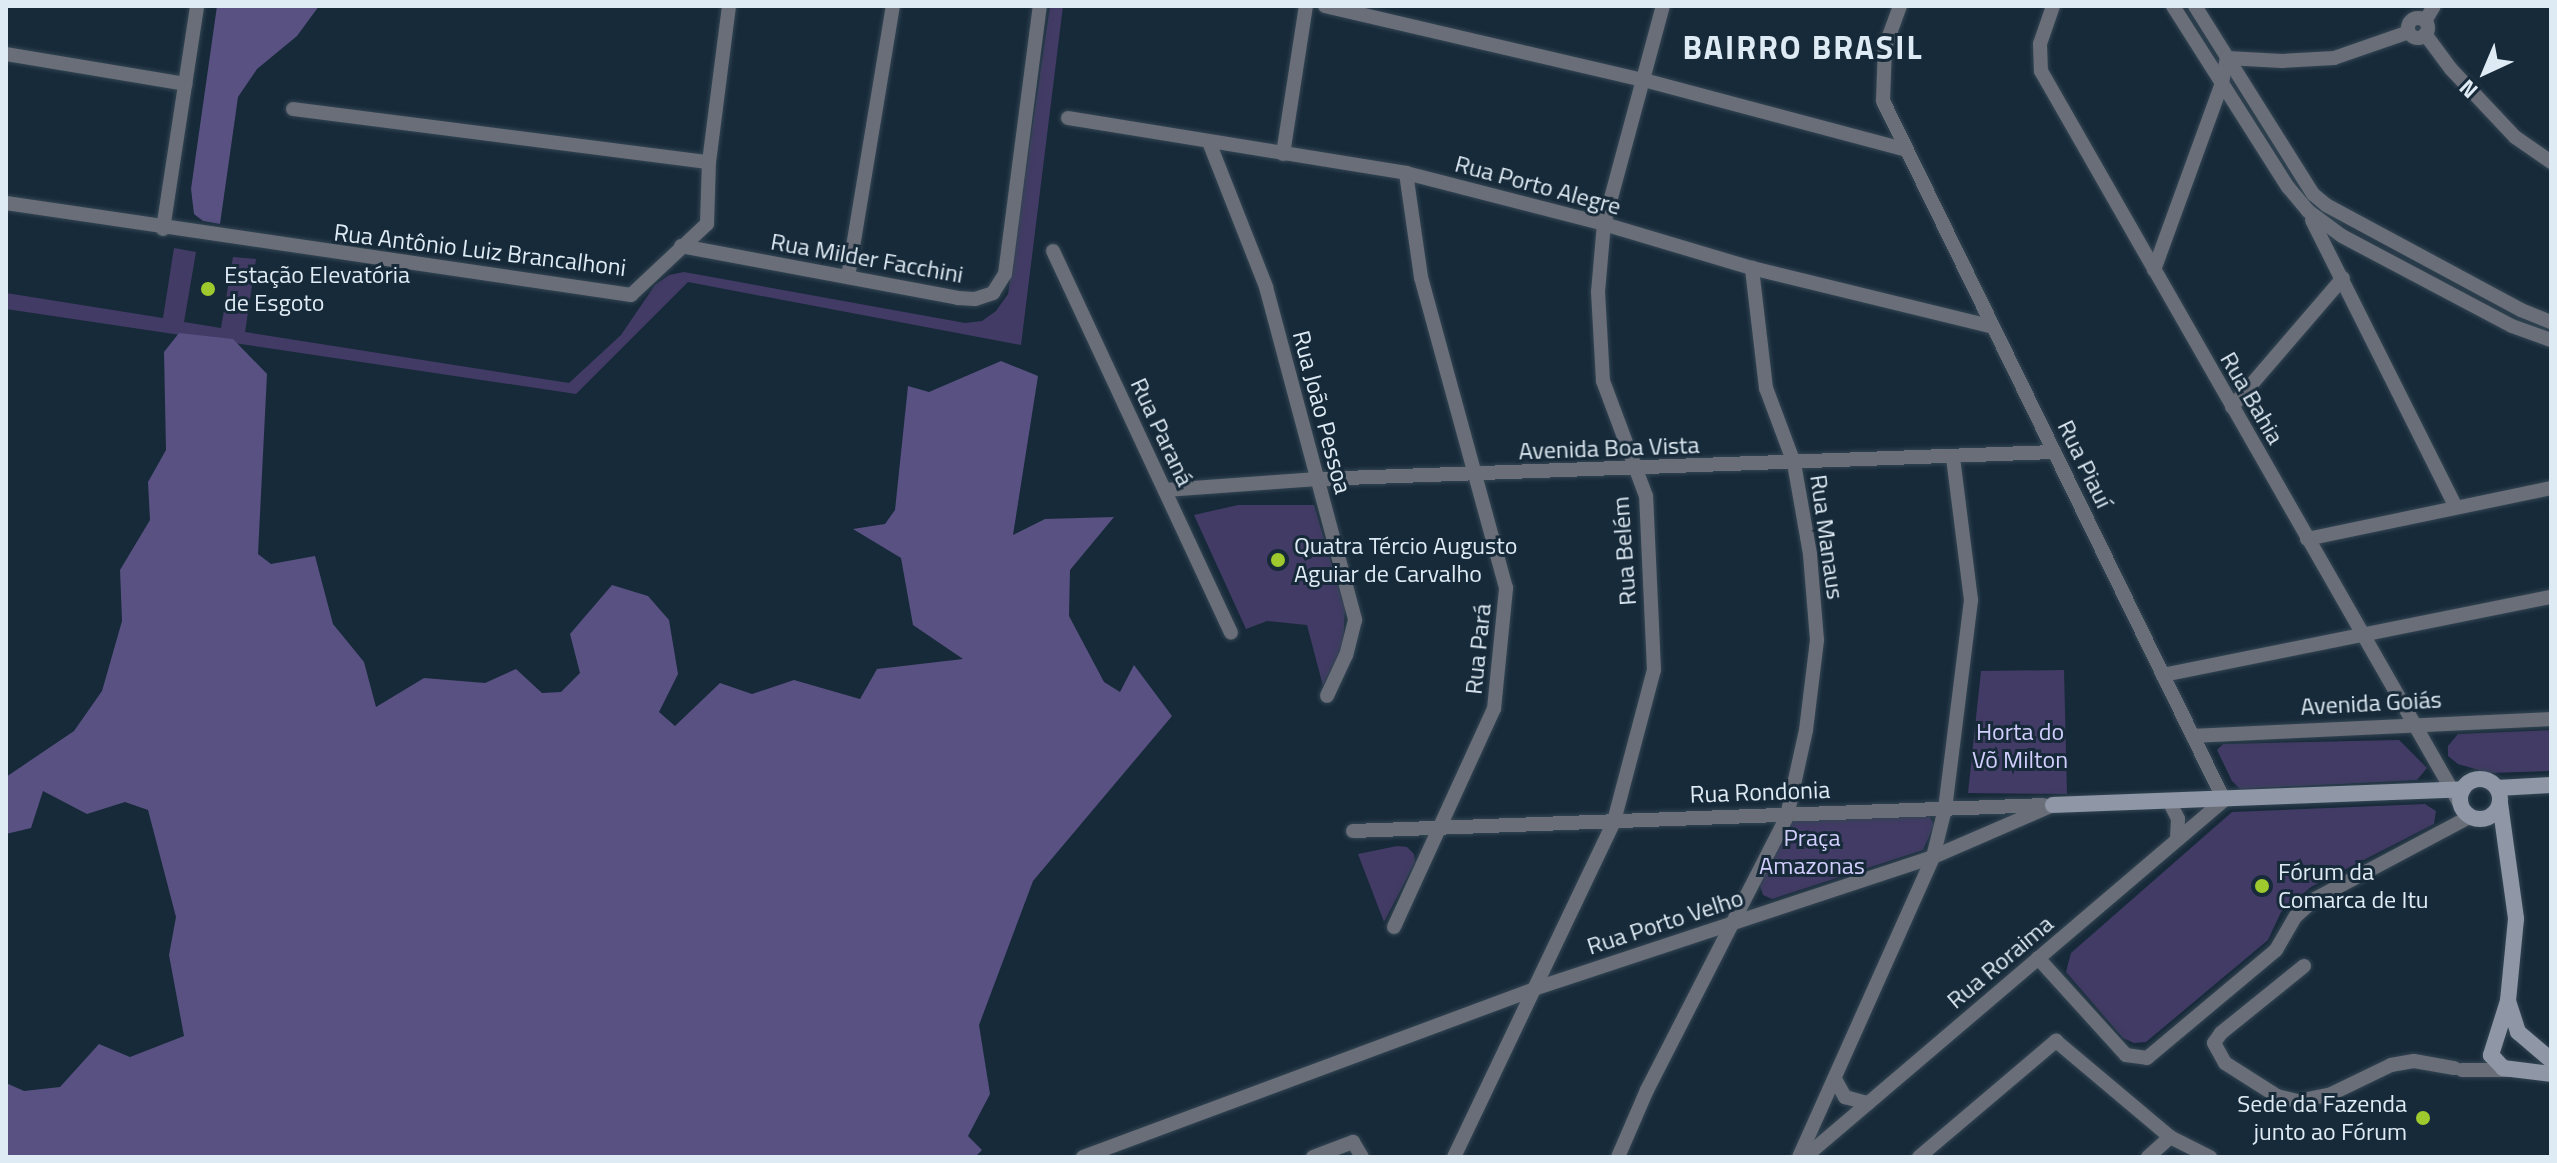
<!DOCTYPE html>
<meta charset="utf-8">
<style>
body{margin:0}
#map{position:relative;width:2557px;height:1163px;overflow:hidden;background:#172a39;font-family:"Titillium Web",sans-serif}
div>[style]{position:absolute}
.green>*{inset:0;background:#423b65}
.forest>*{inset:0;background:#585182}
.roads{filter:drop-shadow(0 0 2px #334553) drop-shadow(0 0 2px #334553)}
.street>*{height:14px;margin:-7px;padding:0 7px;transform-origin:7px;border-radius:7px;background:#6a6e78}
.street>.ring{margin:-7px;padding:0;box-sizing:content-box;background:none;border:14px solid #6a6e78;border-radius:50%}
.secondary>*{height:16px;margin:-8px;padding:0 8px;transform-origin:8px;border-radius:8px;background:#8f96a6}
.secondary>.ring{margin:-8px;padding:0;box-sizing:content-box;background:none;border:16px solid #8f96a6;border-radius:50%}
.dots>*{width:22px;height:22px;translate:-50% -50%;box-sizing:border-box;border:4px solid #172a39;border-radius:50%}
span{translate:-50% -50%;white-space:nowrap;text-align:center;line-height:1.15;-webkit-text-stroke:6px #172a39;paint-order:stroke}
.street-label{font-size:24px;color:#dfebf4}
.poi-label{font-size:24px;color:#dfebf4}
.left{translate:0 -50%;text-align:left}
.right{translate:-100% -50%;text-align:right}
.park-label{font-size:24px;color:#d2cefd}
.district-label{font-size:32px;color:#dfebf4;font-weight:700;letter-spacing:2px}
.frame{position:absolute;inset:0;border:8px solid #dfebf4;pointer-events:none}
.north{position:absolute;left:2445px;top:32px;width:80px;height:80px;-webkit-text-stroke:6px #172a39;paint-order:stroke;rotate:224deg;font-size:22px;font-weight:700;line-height:32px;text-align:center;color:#dfebf4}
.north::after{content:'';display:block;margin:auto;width:28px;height:36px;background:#dfebf4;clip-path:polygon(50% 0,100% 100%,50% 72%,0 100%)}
</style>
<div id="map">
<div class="green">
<div style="clip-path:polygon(1050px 6px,1063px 6px,1021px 345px,688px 282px,576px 394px,6px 309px,6px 293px,163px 318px,174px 248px,196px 252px,184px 322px,221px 328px,233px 257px,256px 259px,245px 332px,569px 383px,621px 335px,655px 285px,669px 275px,684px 272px,965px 323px,982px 321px,996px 311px,1008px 294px)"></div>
<div style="clip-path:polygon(1238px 505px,1314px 505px,1345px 609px,1343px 645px,1323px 686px,1307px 625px,1267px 621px,1246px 629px,1194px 515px)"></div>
<div style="clip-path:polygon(2064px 670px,2067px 794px,1968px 793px,1981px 671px)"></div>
<div style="clip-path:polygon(2551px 730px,2551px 771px,2489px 773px,2458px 764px,2448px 756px,2448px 746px,2458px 734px)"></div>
<div style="clip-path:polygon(2399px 740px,2427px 768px,2417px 780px,2240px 789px,2232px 781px,2217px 750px,2223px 744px)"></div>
<div style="clip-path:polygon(2425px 804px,2436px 811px,2434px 824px,2311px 887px,2281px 912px,2268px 940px,2146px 1042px,2134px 1043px,2123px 1038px,2066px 972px,2071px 953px,2232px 812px)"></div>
<div style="clip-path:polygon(1929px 815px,1934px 825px,1923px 850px,1772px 899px,1763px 895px,1759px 882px,1791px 820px)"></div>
<div style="clip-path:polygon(1397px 846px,1407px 847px,1414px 854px,1415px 862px,1384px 922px,1358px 854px)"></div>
</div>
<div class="forest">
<div style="clip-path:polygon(217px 6px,319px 6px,297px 36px,257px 69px,238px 97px,220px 224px,203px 221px,194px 214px,191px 189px)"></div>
<div style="clip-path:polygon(179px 333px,233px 339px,267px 374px,258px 554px,271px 564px,315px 556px,333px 624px,364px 662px,376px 707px,424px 678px,485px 683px,516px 669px,542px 693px,561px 692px,580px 673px,570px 634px,612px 585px,648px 596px,669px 620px,678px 674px,659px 712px,675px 726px,720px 683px,752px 694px,794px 680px,860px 699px,877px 669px,963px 659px,913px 625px,901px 558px,853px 529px,885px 524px,895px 510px,908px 386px,929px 392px,1001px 361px,1038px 376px,1013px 535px,1045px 519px,1114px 517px,1070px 570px,1069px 616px,1104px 682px,1120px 692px,1134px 665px,1172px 716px,1033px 881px,979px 1025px,990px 1094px,968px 1136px,982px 1150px,975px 1157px,6px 1157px,6px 1083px,24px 1091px,60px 1087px,99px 1044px,130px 1057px,184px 1036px,169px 955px,176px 917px,148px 810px,125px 802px,87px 814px,43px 791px,31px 828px,6px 834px,6px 777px,74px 731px,102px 691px,122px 621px,120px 570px,150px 520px,148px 482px,166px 450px,164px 352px)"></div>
</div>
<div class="roads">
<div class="street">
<div style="left:1325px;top:6px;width:327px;rotate:13.1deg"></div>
<div style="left:1644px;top:80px;width:269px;rotate:14.9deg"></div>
<div style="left:2053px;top:6px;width:40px;rotate:108.9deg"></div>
<div style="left:2040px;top:44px;width:27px;rotate:88deg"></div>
<div style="left:2041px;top:71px;width:844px;rotate:60.25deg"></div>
<div style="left:2173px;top:6px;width:214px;rotate:57.6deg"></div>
<div style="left:2288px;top:187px;width:31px;rotate:50deg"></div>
<div style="left:2308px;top:211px;width:42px;rotate:36.3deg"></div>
<div style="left:2342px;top:236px;width:192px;rotate:27.9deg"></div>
<div style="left:2512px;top:326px;width:41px;rotate:19.7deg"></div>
<div style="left:2195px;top:6px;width:222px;rotate:57.9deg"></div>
<div style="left:2313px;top:194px;width:17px;rotate:40deg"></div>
<div style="left:2326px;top:205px;width:221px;rotate:28.3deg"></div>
<div style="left:2521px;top:310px;width:32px;rotate:22deg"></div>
<div class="ring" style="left:2408px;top:18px;width:6px;height:6px"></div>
<div style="left:2425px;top:21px;width:17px;rotate:-59deg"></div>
<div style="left:2425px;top:34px;width:44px;rotate:53.4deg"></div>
<div style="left:2451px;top:69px;width:93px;rotate:46.7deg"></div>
<div style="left:2515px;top:137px;width:44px;rotate:34.8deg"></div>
<div style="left:6px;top:54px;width:182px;rotate:9.5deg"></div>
<div style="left:293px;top:109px;width:419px;rotate:7.3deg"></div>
<div style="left:1068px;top:118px;width:342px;rotate:9.2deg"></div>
<div style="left:1406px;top:173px;width:204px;rotate:14.4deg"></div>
<div style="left:1604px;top:224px;width:154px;rotate:16.6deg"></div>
<div style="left:1752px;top:268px;width:245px;rotate:13.7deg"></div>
<div style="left:1209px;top:142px;width:156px;rotate:68.5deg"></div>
<div style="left:1266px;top:287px;width:345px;rotate:75deg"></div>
<div style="left:1355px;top:620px;width:36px;rotate:104deg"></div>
<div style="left:1346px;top:655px;width:45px;rotate:114.9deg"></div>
<div style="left:1283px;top:154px;width:150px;rotate:-81.2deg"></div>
<div style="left:6px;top:203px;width:632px;rotate:8.37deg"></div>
<div style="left:631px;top:295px;width:104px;rotate:-43.1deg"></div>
<div style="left:707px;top:224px;width:62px;rotate:-88.2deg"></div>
<div style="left:709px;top:162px;width:157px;rotate:-82.7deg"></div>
<div style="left:2312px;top:220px;width:319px;rotate:63.4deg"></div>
<div style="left:163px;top:229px;width:226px;rotate:-81.3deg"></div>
<div style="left:681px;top:246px;width:282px;rotate:10.6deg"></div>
<div style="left:958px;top:298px;width:17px;rotate:3deg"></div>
<div style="left:975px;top:299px;width:19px;rotate:-18deg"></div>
<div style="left:993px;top:293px;width:22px;rotate:-58deg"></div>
<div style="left:1005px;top:274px;width:270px;rotate:-82.6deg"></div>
<div style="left:1053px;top:251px;width:421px;rotate:65deg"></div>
<div style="left:2154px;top:270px;width:199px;rotate:-70deg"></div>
<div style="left:2222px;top:83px;width:25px;rotate:-79deg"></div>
<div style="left:2227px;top:58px;width:55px;rotate:3.1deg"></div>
<div style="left:2282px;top:61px;width:52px;rotate:-3.3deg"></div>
<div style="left:2334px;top:58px;width:79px;rotate:-19.1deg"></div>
<div style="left:848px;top:277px;width:275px;rotate:-80.6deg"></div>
<div style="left:2232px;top:407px;width:170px;rotate:-49.3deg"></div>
<div style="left:1165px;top:490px;width:153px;rotate:-4.1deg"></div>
<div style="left:1318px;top:479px;width:737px;rotate:-2.1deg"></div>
<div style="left:2307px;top:539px;width:249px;rotate:-11.8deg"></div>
<div style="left:2163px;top:675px;width:396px;rotate:-11.4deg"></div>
<div style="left:2193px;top:736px;width:358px;rotate:-2.7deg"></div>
<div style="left:2169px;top:801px;width:20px;rotate:63deg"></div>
<div style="left:2178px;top:819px;width:20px;rotate:93deg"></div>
<div style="left:1353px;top:831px;width:691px;rotate:-2.15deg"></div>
<div style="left:1394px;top:927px;width:240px;rotate:-65.4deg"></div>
<div style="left:1494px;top:709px;width:122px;rotate:-84.3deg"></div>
<div style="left:1506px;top:588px;width:322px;rotate:-105.3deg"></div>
<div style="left:1421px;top:277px;width:105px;rotate:-98.2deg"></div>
<div style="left:2038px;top:958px;width:131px;rotate:47.8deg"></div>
<div style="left:2126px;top:1055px;width:21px;rotate:8deg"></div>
<div style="left:2147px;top:1058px;width:168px;rotate:-39.9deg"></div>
<div style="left:2276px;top:950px;width:39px;rotate:-60deg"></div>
<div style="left:2296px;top:916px;width:25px;rotate:-42deg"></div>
<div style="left:2315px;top:899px;width:174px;rotate:-28deg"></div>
<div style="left:2304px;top:966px;width:107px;rotate:141.1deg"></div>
<div style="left:2221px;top:1033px;width:12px;rotate:125deg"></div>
<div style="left:2214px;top:1043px;width:23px;rotate:61deg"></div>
<div style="left:2225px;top:1063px;width:62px;rotate:32.4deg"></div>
<div style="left:2277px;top:1096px;width:21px;rotate:14deg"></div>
<div style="left:2297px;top:1101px;width:33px;rotate:-11deg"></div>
<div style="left:2329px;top:1095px;width:69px;rotate:-25.8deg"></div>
<div style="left:2391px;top:1065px;width:23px;rotate:-10deg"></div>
<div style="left:2414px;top:1061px;width:41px;rotate:9.9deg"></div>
<div style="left:2462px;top:1070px;width:51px"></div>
<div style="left:1835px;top:1079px;width:21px;rotate:61deg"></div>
<div style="left:1845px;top:1097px;width:24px;rotate:15deg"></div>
<div style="left:1083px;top:1157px;width:481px;rotate:-20.4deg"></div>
<div style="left:1534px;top:989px;width:420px;rotate:-18.3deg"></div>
<div style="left:1933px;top:857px;width:131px;rotate:-23.4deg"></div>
<div style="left:1313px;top:1157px;width:43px;rotate:-20.6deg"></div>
<div style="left:1353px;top:1142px;width:17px;rotate:59deg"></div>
<div style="left:1454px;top:1157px;width:372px;rotate:-64.5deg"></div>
<div style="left:1614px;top:821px;width:156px;rotate:-75.2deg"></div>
<div style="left:1654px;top:670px;width:174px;rotate:-92.6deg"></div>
<div style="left:1646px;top:496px;width:123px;rotate:-110.5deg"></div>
<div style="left:1603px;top:381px;width:89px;rotate:-93.2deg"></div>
<div style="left:1598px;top:292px;width:68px;rotate:-85deg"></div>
<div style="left:1604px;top:224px;width:226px;rotate:-74.9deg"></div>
<div style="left:1618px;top:1157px;width:73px;rotate:-66.6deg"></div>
<div style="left:1647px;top:1090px;width:308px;rotate:-62.9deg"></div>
<div style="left:1787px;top:816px;width:88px;rotate:-77.5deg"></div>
<div style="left:1806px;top:730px;width:91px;rotate:-83deg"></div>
<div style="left:1817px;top:640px;width:86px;rotate:-94.7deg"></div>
<div style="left:1810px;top:554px;width:92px;rotate:-100deg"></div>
<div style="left:1794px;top:463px;width:80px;rotate:-110.5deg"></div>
<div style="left:1766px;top:388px;width:121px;rotate:-96.7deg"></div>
<div style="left:1799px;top:1157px;width:329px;rotate:-65.9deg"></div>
<div style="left:1933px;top:857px;width:49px;rotate:-76deg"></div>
<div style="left:1945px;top:809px;width:211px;rotate:-82.9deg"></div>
<div style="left:1971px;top:600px;width:144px;rotate:-97.2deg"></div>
<div style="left:1805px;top:1157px;width:550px;rotate:-40.43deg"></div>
<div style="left:2224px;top:800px;width:778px;rotate:-116deg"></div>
<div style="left:1883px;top:101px;width:54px;rotate:-87.9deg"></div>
<div style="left:1885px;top:47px;width:44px;rotate:-69.9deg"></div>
<div style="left:1919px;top:1157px;width:180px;rotate:-40.3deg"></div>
<div style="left:2056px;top:1041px;width:149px;rotate:40.1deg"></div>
<div style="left:2170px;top:1137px;width:45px;rotate:26.6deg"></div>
<div style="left:2148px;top:1157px;width:30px;rotate:-42deg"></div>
</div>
<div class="secondary">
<div class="ring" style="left:2460px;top:779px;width:24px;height:24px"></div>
<div style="left:2497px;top:788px;width:54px;rotate:-3.2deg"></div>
<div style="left:2500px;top:803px;width:117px;rotate:82.1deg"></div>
<div style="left:2516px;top:919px;width:82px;rotate:95.6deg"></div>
<div style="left:2508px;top:1001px;width:57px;rotate:107.5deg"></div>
<div style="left:2491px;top:1055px;width:18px;rotate:47deg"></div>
<div style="left:2503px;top:1068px;width:48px;rotate:7.1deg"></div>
<div style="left:2053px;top:805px;width:410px;rotate:-2.2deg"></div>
<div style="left:2508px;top:1001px;width:33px;rotate:72deg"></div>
<div style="left:2518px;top:1032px;width:43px;rotate:40.3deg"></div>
</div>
</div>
<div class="dots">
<div style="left:208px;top:289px;background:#9eca2e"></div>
<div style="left:1278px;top:560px;background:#9eca2e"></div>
<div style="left:2262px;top:886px;background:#9eca2e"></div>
<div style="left:2423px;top:1118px;background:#9eca2e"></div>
</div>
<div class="street-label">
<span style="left:1538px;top:185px;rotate:15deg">Rua Porto Alegre</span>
<span style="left:480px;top:250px;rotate:7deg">Rua Antônio Luiz Brancalhoni</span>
<span style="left:867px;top:258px;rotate:10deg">Rua Milder Facchini</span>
<span style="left:2252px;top:398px;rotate:60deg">Rua Bahia</span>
<span style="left:1322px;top:412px;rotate:75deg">Rua João Pessoa</span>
<span style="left:1162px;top:432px;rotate:65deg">Rua Paraná</span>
<span style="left:1609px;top:448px;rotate:-2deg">Avenida Boa Vista</span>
<span style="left:2085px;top:464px;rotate:64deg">Rua Piauí</span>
<span style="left:1827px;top:537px;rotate:82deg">Rua Manaus</span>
<span style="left:1624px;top:551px;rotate:-94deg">Rua Belém</span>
<span style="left:1478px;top:649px;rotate:-84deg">Rua Pará</span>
<span style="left:2371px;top:703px;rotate:-3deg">Avenida Goiás</span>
<span style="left:1760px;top:792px;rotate:-2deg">Rua Rondonia</span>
<span style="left:1665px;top:922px;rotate:-18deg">Rua Porto Velho</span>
<span style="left:2000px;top:962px;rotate:-40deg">Rua Roraima</span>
</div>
<div class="poi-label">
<span class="left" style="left:224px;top:289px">Estação Elevatória<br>de Esgoto</span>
<span class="left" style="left:1294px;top:560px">Quatra Tércio Augusto<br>Aguiar de Carvalho</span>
<span class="left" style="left:2278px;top:886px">Fórum da<br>Comarca de Itu</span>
<span class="right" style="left:2407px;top:1118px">Sede da Fazenda<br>junto ao Fórum</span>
</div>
<div class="park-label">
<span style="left:2020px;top:746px">Horta do<br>Võ Milton</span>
<span style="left:1812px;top:852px">Praça<br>Amazonas</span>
</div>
<div class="district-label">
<span style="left:1803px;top:47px">BAIRRO BRASIL</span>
</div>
<div class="frame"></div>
<div class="north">N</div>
</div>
